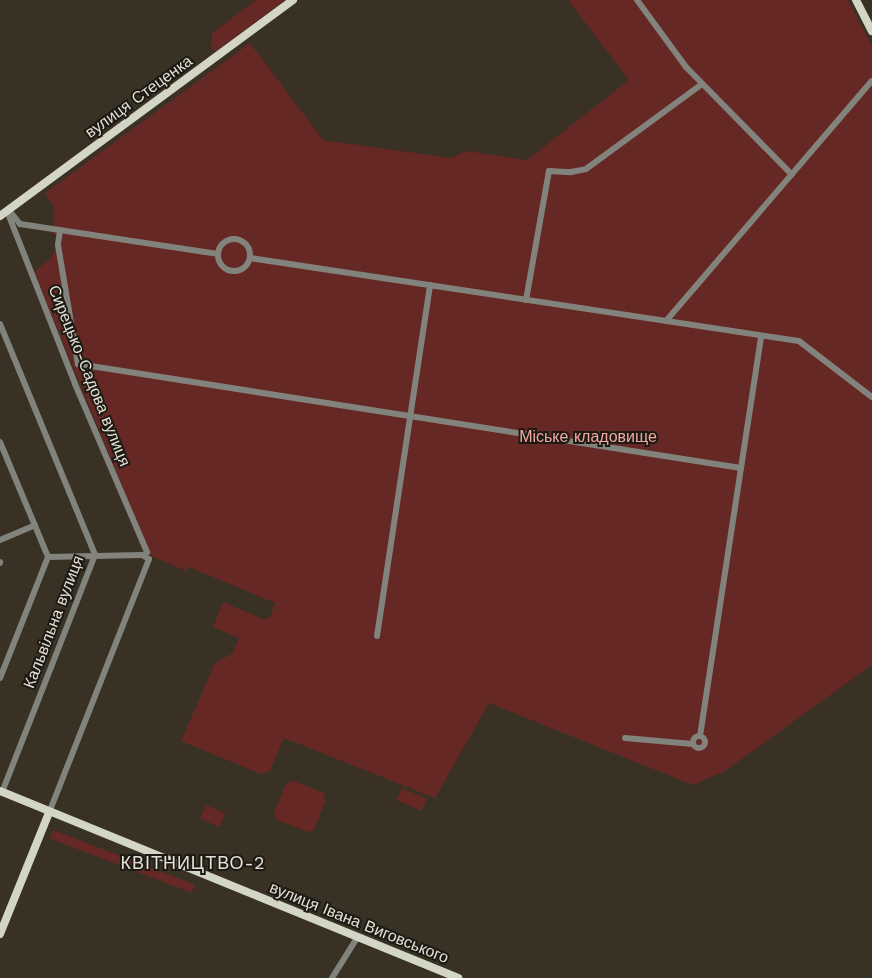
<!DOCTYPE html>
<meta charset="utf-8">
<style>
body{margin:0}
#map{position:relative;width:872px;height:978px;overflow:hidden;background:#383124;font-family:"Work Sans",sans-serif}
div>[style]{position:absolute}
.green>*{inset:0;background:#652824;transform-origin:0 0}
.minor>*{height:6px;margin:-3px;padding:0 3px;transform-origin:3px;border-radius:3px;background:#82837c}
.minor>.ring{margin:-3px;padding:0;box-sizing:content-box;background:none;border:6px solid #82837c;border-radius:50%}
.major>*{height:8px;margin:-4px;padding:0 4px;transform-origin:4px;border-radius:4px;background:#d3d5c5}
span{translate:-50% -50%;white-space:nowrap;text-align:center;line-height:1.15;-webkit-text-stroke:4px #1d1a14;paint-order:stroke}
.street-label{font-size:16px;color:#e3dfd6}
.park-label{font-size:16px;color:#f4a89f}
.neighbourhood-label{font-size:18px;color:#e3dfd6;letter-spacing:1px}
</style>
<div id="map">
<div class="green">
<div style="clip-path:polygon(256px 0,285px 0,216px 51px,211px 49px,212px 33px)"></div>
<div style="clip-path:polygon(568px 0,848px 0,872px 46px,872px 665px,725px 771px,693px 785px,489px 703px,435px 798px,284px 738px,270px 771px,261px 774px,181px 741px,215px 663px,233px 653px,239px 638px,213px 627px,223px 602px,263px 619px,270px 618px,275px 603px,189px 567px,187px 571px,151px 556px,34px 272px,52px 257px,56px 246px,57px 235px,52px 234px,54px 208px,45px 193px,250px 43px,323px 140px,451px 158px,466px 151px,527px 160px,629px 80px)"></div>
<div style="clip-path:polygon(294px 781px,324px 793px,325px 802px,314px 830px,308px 832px,277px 820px,274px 814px,286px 784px)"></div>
<div style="left:402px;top:788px;width:27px;height:13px;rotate:24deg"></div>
<div style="left:206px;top:805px;width:21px;height:15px;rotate:23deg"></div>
<div style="left:53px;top:830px;width:152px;height:9px;rotate:21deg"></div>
</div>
<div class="minor">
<div style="left:637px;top:0;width:83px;rotate:53.8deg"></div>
<div style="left:686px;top:67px;width:151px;rotate:45.5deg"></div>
<div style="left:9px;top:210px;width:18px;rotate:52deg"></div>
<div style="left:20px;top:224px;width:200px;rotate:8.6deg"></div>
<div style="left:7px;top:211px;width:186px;rotate:68.5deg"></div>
<div style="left:75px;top:384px;width:183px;rotate:66.8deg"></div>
<div style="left:60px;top:230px;width:15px;rotate:98deg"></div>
<div style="left:58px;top:245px;width:121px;rotate:80.5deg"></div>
<div style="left:78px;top:364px;width:671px;rotate:8.91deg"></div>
<div class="ring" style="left:218px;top:239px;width:26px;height:26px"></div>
<div style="left:250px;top:258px;width:555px;rotate:8.6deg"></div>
<div style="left:799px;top:341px;width:92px;rotate:37.5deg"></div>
<div style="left:526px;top:300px;width:131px;rotate:-79.9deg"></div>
<div style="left:549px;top:171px;width:22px;rotate:3deg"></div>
<div style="left:571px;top:172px;width:15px;rotate:-11deg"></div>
<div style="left:586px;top:169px;width:144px;rotate:-36.2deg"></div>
<div style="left:666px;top:321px;width:316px;rotate:-49.4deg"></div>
<div style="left:0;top:324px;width:250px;rotate:67.6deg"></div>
<div style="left:95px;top:555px;width:255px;rotate:111.4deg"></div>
<div style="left:0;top:442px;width:125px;rotate:67.3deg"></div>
<div style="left:48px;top:557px;width:130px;rotate:111.6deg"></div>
<div style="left:0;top:540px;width:38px;rotate:-23deg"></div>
<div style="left:48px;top:557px;width:94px;rotate:-1.2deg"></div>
<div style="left:142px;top:555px;width:8px;rotate:30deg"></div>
<div style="left:149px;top:559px;width:273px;rotate:111.5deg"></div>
<div style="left:0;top:562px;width:1px;rotate:90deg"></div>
<div style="left:377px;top:636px;width:355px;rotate:-81.4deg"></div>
<div style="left:700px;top:736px;width:405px;rotate:-81.3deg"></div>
<div class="ring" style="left:693px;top:736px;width:6px;height:6px"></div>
<div style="left:625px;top:738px;width:68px;rotate:5deg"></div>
<div style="left:332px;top:978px;width:47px;rotate:-58deg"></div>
</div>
<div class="major">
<div style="left:856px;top:0;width:35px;rotate:63deg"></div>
<div style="left:0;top:216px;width:364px;rotate:-36.4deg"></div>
<div style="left:0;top:791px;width:495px;rotate:22.2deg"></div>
<div style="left:0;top:934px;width:131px;rotate:-68deg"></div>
</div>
<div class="street-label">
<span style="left:139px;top:97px;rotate:-36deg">вулиця Стеценка</span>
<span style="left:89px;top:376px;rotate:68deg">Сирецько-Садова вулиця</span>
<span style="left:54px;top:622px;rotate:-69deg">Кальвільна вулиця</span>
<span style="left:359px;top:923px;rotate:22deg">вулиця Івана Виговського</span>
</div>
<div class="park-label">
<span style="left:588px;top:437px">Міське кладовище</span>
</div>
<div class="neighbourhood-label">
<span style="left:193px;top:863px">КВІТНИЦТВО-2</span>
</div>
</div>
